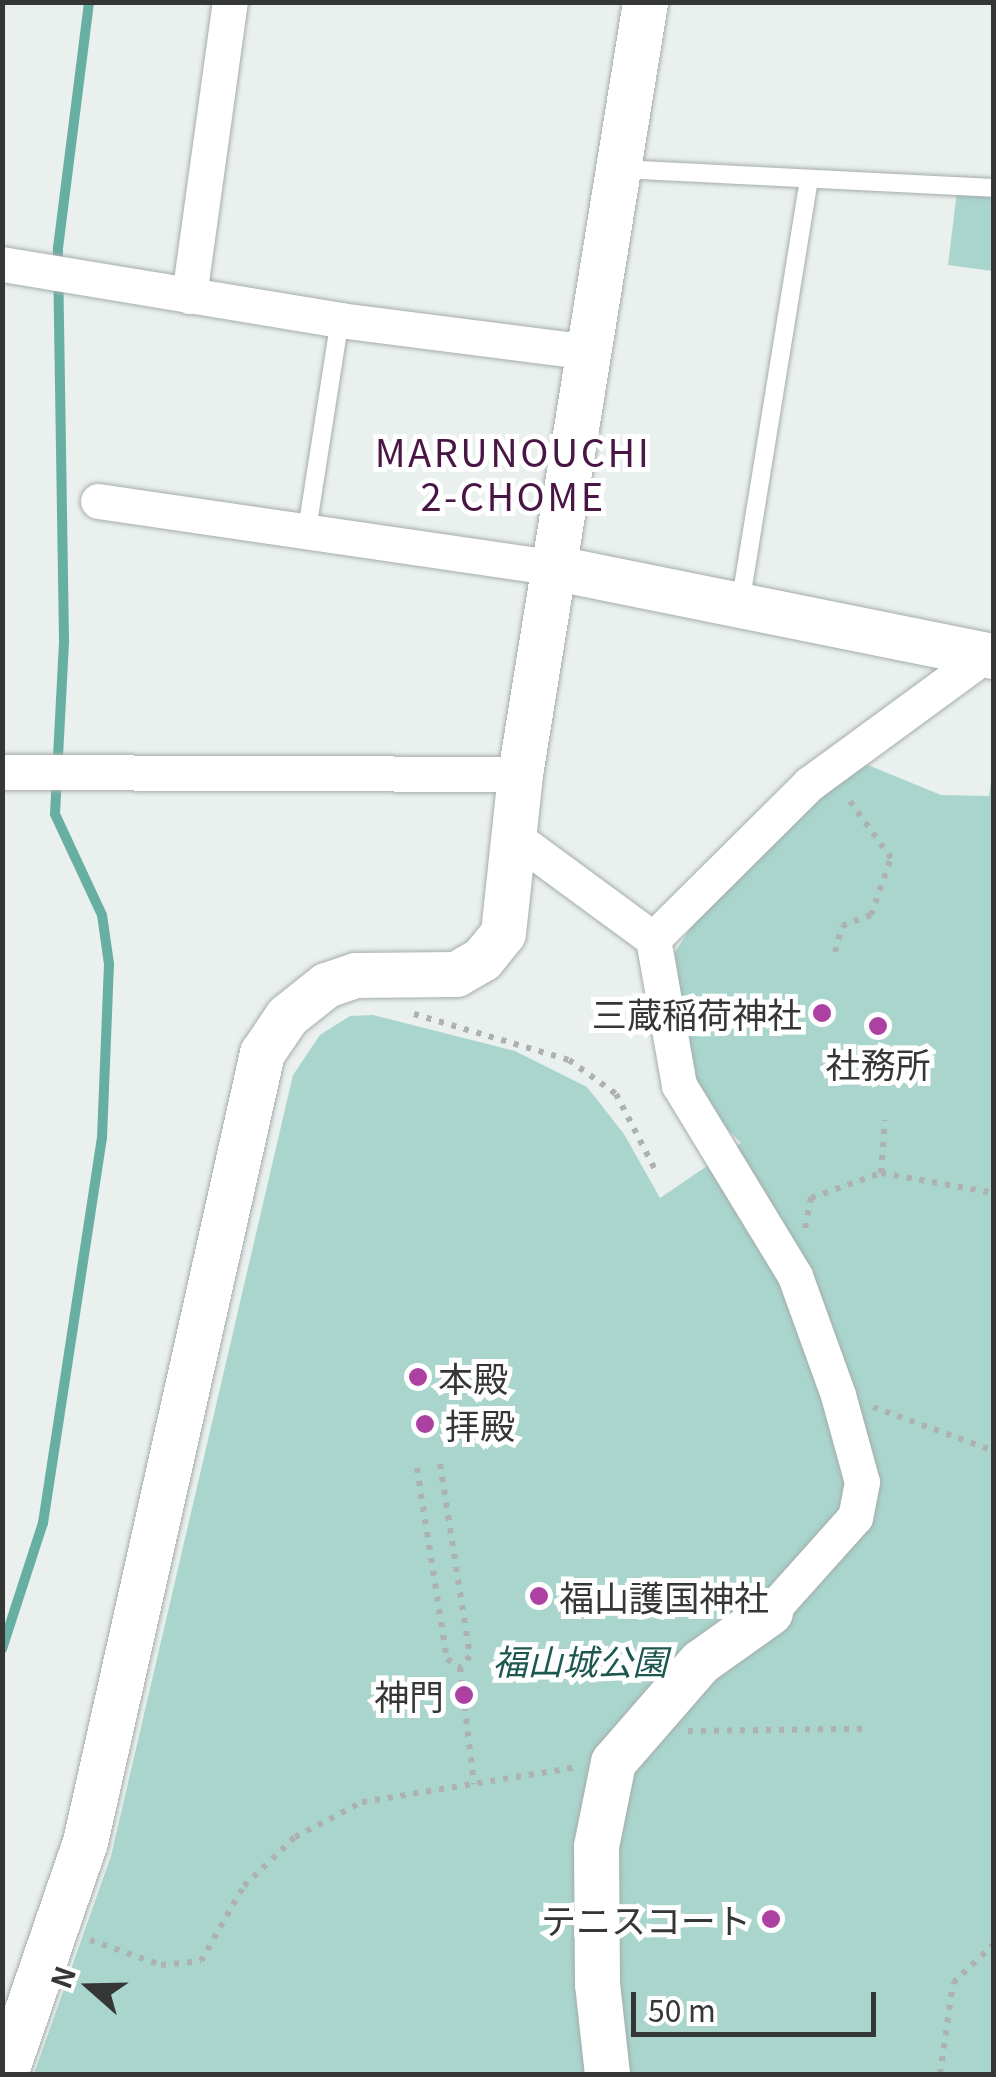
<!DOCTYPE html>
<meta charset="utf-8">
<style>
body{margin:0}
#map{position:relative;width:996px;height:2077px;overflow:hidden;background:#e9f0ee;font-family:Georgia,"Noto Sans JP",serif}
div>[style]{position:absolute}
.green>*{inset:0;background:#a9d5cd}
.stream>*{height:10px;margin:-5px;padding:0 5px;transform-origin:5px;border-radius:5px;background:#68afa3}
.path>*{height:6px;margin-top:-3px;transform-origin:0;background:repeating-linear-gradient(90deg,#adb2b1 0 5px,transparent 0 13px)}
.roads{filter:drop-shadow(0 0 2px #a5acab) drop-shadow(0 0 2px #a5acab)}
.service>*{height:18px;margin:-9px;padding:0 9px;transform-origin:9px;border-radius:9px;background:#fff}
.minor>*{height:35px;margin:-17.5px;padding:0 17.5px;transform-origin:17.5px;border-radius:17.5px;background:#fff}
.tertiary>*{height:45px;margin:-22.5px;padding:0 22.5px;transform-origin:22.5px;border-radius:22.5px;background:#fff}
.dots>*{width:28px;height:28px;translate:-50% -50%;box-sizing:border-box;border:5px solid #fff;border-radius:50%}
span{translate:-50% -50%;white-space:nowrap;text-align:center;line-height:1.15;-webkit-text-stroke:10px #fff;paint-order:stroke}
.poi-label{font-size:35px;color:#343736}
.right{translate:-100% -50%;text-align:right}
.left{translate:0 -50%;text-align:left}
.park-label{font-size:35px;color:#1d5850;font-style:italic}
.neighbourhood-label{font-size:38px;color:#491544;letter-spacing:2.5px}
.frame{position:absolute;inset:0;border:5px solid #343736;pointer-events:none}
.north{position:absolute;left:40px;top:1937px;width:100px;height:100px;-webkit-text-stroke:8px #fff;paint-order:stroke;rotate:290deg;font-size:28px;font-weight:700;line-height:40px;text-align:center;color:#343736}
.north::after{content:'';display:block;margin:auto;width:35px;height:45px;background:#343736;clip-path:polygon(50% 0,100% 100%,50% 72%,0 100%)}
.scale{position:absolute;left:631px;top:1992px;width:245px;height:45px;box-sizing:border-box;border:5px solid #343736;border-top:0;padding-left:12px;font-size:30px;line-height:35px;white-space:nowrap;color:#343736;-webkit-text-stroke:8px #fff;paint-order:stroke}
</style>
<div id="map">
<div class="green">
<div style="clip-path:polygon(957px 191px,993px 193px,993px 271px,948px 265px)"></div>
<div style="clip-path:polygon(863px 763px,941px 795px,989px 796px,993px 768px,993px 2074px,34px 2074px,111px 1856px,293px 1075px,320px 1035px,350px 1016px,373px 1015px,515px 1051px,587px 1087px,624px 1134px,660px 1198px,741px 1143px,710px 1111px,693px 1079px,675px 952px,694px 923px,801px 814px)"></div>
</div>
<div class="stream">
<div style="left:2px;top:1649px;width:133px;rotate:-72deg"></div>
<div style="left:43px;top:1523px;width:389px;rotate:-81.3deg"></div>
<div style="left:102px;top:1138px;width:174px;rotate:-87.7deg"></div>
<div style="left:109px;top:964px;width:49px;rotate:-98.1deg"></div>
<div style="left:102px;top:915px;width:111px;rotate:-115deg"></div>
<div style="left:55px;top:814px;width:174px;rotate:-87deg"></div>
<div style="left:64px;top:640px;width:392px;rotate:-90.9deg"></div>
<div style="left:58px;top:248px;width:248px;rotate:-82.8deg"></div>
</div>
<div class="path">
<div style="left:835px;top:952px;width:27px;rotate:-75deg"></div>
<div style="left:842px;top:926px;width:31px;rotate:-21deg"></div>
<div style="left:871px;top:915px;width:60px;rotate:-70.7deg"></div>
<div style="left:891px;top:858px;width:75px;rotate:-125.8deg"></div>
<div style="left:414px;top:1014px;width:162px;rotate:16.5deg"></div>
<div style="left:569px;top:1060px;width:58px;rotate:35.9deg"></div>
<div style="left:616px;top:1094px;width:89px;rotate:62.6deg"></div>
<div style="left:881px;top:1173px;width:53px;rotate:-85.7deg"></div>
<div style="left:805px;top:1228px;width:31px;rotate:-79deg"></div>
<div style="left:811px;top:1198px;width:74px;rotate:-19.7deg"></div>
<div style="left:881px;top:1173px;width:115px;rotate:10deg"></div>
<div style="left:873px;top:1407px;width:129px;rotate:20deg"></div>
<div style="left:440px;top:1464px;width:194px;rotate:81.1deg"></div>
<div style="left:470px;top:1656px;width:15px;rotate:132deg"></div>
<div style="left:417px;top:1468px;width:193px;rotate:81.1deg"></div>
<div style="left:447px;top:1659px;width:15px;rotate:32deg"></div>
<div style="left:460px;top:1667px;width:118px;rotate:83.2deg"></div>
<div style="left:688px;top:1731px;width:174px;rotate:-0.7deg"></div>
<div style="left:90px;top:1940px;width:75px;rotate:19.4deg"></div>
<div style="left:161px;top:1965px;width:40px;rotate:-5.7deg"></div>
<div style="left:201px;top:1961px;width:86px;rotate:-60.2deg"></div>
<div style="left:244px;top:1886px;width:71px;rotate:-43.9deg"></div>
<div style="left:295px;top:1837px;width:76px;rotate:-27.6deg"></div>
<div style="left:362px;top:1802px;width:214px;rotate:-9.2deg"></div>
<div style="left:940px;top:2074px;width:92px;rotate:-81.9deg"></div>
<div style="left:953px;top:1983px;width:57px;rotate:-43.6deg"></div>
</div>
<div class="roads">
<div class="service">
<div style="left:620px;top:169px;width:374px;rotate:2.9deg"></div>
<div style="left:306px;top:536px;width:219px;rotate:-81.1deg"></div>
<div style="left:740px;top:605px;width:431px;rotate:-80.8deg"></div>
</div>
<div class="minor">
<div style="left:2px;top:264px;width:343px;rotate:9.4deg"></div>
<div style="left:340px;top:320px;width:253px;rotate:7.3deg"></div>
<div style="left:189px;top:296px;width:297px;rotate:-82.1deg"></div>
<div style="left:98px;top:501px;width:463px;rotate:8.3deg"></div>
<div style="left:2px;top:772px;width:518px;rotate:0.22deg"></div>
<div style="left:517px;top:839px;width:169px;rotate:36.3deg"></div>
<div style="left:653px;top:939px;width:148px;rotate:79.9deg"></div>
<div style="left:679px;top:1085px;width:223px;rotate:58.7deg"></div>
<div style="left:795px;top:1276px;width:127px;rotate:70.1deg"></div>
<div style="left:838px;top:1395px;width:90px;rotate:74.6deg"></div>
<div style="left:862px;top:1482px;width:36px;rotate:101deg"></div>
<div style="left:855px;top:1517px;width:127px;rotate:131.8deg"></div>
<div style="left:653px;top:939px;width:220px;rotate:-44.8deg"></div>
<div style="left:809px;top:784px;width:218px;rotate:-36.2deg"></div>
</div>
<div class="tertiary">
<div style="left:556px;top:568px;width:447px;rotate:11.4deg"></div>
<div style="left:5px;top:2074px;width:245px;rotate:-71deg"></div>
<div style="left:85px;top:1842px;width:809px;rotate:-77.36deg"></div>
<div style="left:262px;top:1053px;width:45px;rotate:-56deg"></div>
<div style="left:287px;top:1016px;width:50px;rotate:-38.5deg"></div>
<div style="left:326px;top:985px;width:31px;rotate:-19deg"></div>
<div style="left:355px;top:975px;width:101px;rotate:-0.6deg"></div>
<div style="left:456px;top:974px;width:30px;rotate:-30deg"></div>
<div style="left:482px;top:959px;width:33px;rotate:-51deg"></div>
<div style="left:503px;top:933px;width:160px;rotate:-83.9deg"></div>
<div style="left:520px;top:774px;width:782px;rotate:-80.8deg"></div>
<div style="left:607px;top:2074px;width:91px;rotate:-96.3deg"></div>
<div style="left:597px;top:1984px;width:138px;rotate:-90.4deg"></div>
<div style="left:596px;top:1846px;width:86px;rotate:-78.6deg"></div>
<div style="left:613px;top:1762px;width:133px;rotate:-49deg"></div>
<div style="left:700px;top:1662px;width:86px;rotate:-35.5deg"></div>
</div>
</div>
<div class="dots">
<div style="left:822px;top:1013px;background:#ac41a1"></div>
<div style="left:878px;top:1026px;background:#ac41a1"></div>
<div style="left:418px;top:1377px;background:#ac41a1"></div>
<div style="left:425px;top:1424px;background:#ac41a1"></div>
<div style="left:539px;top:1596px;background:#ac41a1"></div>
<div style="left:464px;top:1695px;background:#ac41a1"></div>
<div style="left:771px;top:1919px;background:#ac41a1"></div>
</div>
<div class="poi-label">
<span class="right" style="left:802px;top:1013px">三蔵稲荷神社</span>
<span style="left:878px;top:1063px">社務所</span>
<span class="left" style="left:438px;top:1377px">本殿</span>
<span class="left" style="left:445px;top:1424px">拝殿</span>
<span class="left" style="left:559px;top:1596px">福山護国神社</span>
<span class="right" style="left:444px;top:1695px">神門</span>
<span class="right" style="left:751px;top:1919px">テニスコート</span>
</div>
<div class="park-label">
<span style="left:580px;top:1660px">福山城公園</span>
</div>
<div class="neighbourhood-label">
<span style="left:513px;top:473px">MARUNOUCHI<br>2-CHOME</span>
</div>
<div class="frame"></div>
<div class="north">N</div>
<div class="scale">50 m</div>
</div>
